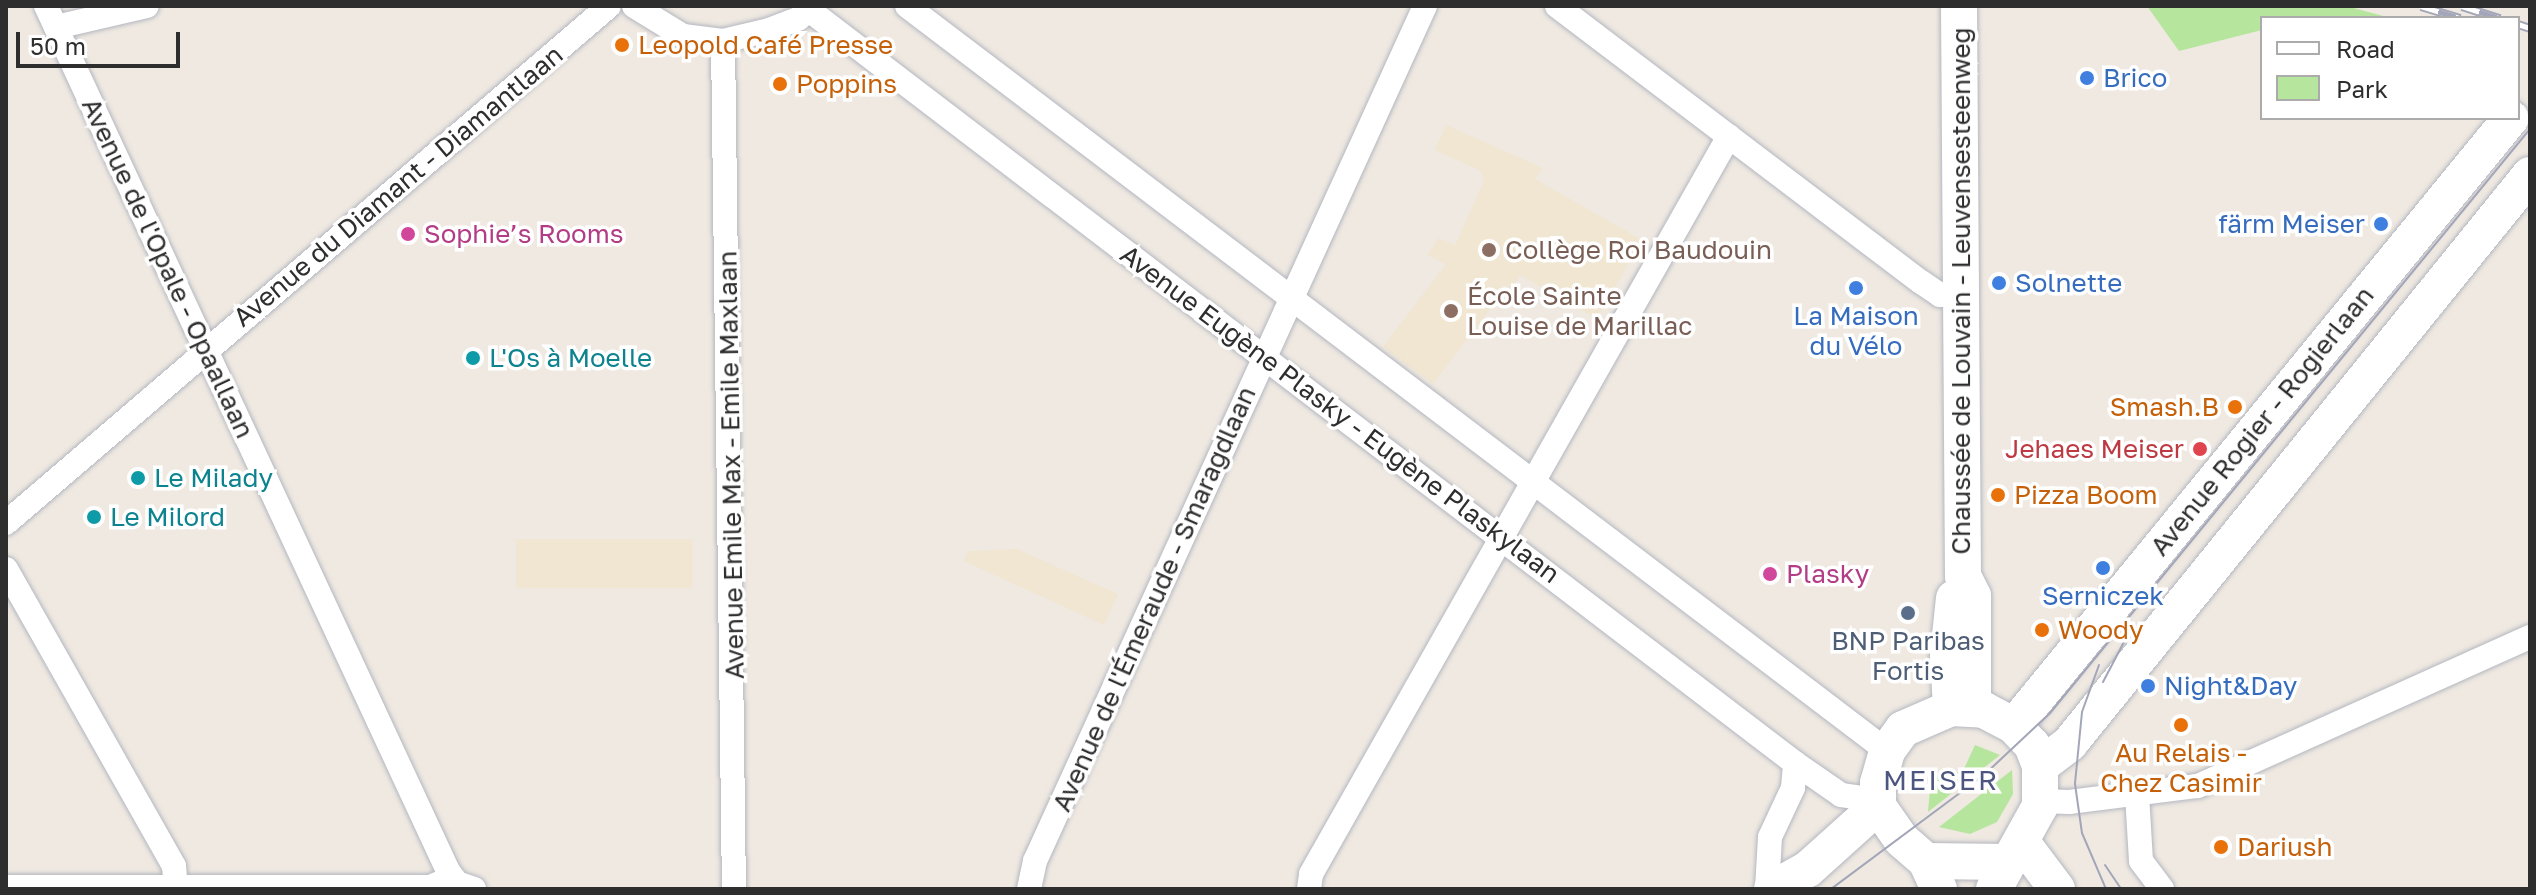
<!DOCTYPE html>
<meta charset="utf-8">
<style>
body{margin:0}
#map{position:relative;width:2536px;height:895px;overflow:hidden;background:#efe9e1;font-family:"Golos Text",sans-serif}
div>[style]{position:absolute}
.education>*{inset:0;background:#f0e6d1;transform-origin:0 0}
.green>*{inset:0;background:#b6e59e}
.roads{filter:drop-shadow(0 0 2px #b4b7c1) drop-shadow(0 0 2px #b4b7c1)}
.street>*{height:24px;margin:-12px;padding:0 12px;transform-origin:12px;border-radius:12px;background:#fff}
.secondary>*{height:36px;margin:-18px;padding:0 18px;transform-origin:18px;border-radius:18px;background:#fff}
.tram>*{height:2px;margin:-1px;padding:0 1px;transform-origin:1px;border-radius:1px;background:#a3a6b8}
.rail>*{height:9px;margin-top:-4.5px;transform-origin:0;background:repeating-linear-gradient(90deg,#fff 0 18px,#a3a6b8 0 36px);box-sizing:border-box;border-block:2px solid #a3a6b8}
.dots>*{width:22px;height:22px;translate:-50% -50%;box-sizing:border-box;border:4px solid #fff;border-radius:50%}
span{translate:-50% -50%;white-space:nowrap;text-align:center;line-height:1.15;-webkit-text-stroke:7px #fff;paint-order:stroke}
.food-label{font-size:26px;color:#c56008}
.left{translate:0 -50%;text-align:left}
.right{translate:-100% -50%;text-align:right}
.shop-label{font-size:26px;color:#366cbe}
.street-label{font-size:26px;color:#2e2e2e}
.hotel-label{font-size:26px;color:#b23c85}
.education-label{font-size:26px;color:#785e54}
.culture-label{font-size:26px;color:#0d838f}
.health-label{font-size:26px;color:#be3a42}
.service-label{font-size:26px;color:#4e5e75}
.neighbourhood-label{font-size:28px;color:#4d5680;letter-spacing:2px}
.frame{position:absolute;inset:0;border:8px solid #2e2e2e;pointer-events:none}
.legend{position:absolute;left:2260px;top:16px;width:260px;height:104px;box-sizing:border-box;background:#fff;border:2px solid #ababab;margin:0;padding:10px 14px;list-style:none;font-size:24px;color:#2e2e2e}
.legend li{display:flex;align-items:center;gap:16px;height:40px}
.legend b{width:40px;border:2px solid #ababab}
.scale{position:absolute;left:16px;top:32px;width:164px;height:36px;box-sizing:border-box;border:4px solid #2e2e2e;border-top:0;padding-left:10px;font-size:24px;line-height:28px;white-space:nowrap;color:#2e2e2e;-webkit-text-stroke:6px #fff;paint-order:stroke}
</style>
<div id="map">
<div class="education">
<div style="clip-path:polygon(1446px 125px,1543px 168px,1535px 179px,1642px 240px,1597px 319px,1520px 275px,1512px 289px,1502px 284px,1504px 291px,1433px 384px,1383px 347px,1446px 264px,1427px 255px,1439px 238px,1455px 245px,1484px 181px,1481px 171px,1435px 150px)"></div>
<div style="left:692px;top:539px;width:49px;height:176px;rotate:90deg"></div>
<div style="clip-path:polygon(1017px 549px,1118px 594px,1104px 625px,964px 561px,968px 551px)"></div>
</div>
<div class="green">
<div style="clip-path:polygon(2147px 6px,2346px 6px,2387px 17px,2262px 18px,2262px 30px,2179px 51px)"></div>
<div style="clip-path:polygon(1975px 745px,2000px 755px,1928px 812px,1931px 777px,1963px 771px)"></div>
<div style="clip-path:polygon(2012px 770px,2013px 794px,1997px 822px,1970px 834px,1939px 827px)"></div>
</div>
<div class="roads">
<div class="street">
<div style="left:46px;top:6px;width:954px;rotate:65.07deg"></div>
<div style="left:448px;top:871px;width:15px;rotate:53deg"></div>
<div style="left:457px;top:883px;width:18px;rotate:19deg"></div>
<div style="left:634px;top:6px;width:57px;rotate:31.5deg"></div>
<div style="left:683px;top:36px;width:40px;rotate:7.1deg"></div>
<div style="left:723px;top:41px;width:47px;rotate:-13.4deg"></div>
<div style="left:769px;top:30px;width:31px;rotate:-21deg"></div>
<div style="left:798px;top:19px;width:20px;rotate:-41deg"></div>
<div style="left:907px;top:6px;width:1231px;rotate:37.24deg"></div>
<div style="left:1557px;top:6px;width:457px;rotate:37.2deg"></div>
<div style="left:1921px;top:282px;width:23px;rotate:34deg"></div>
<div style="left:1940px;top:295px;width:21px"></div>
<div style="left:809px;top:10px;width:1241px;rotate:37.37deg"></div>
<div style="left:1795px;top:763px;width:56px;rotate:34.8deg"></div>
<div style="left:1841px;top:795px;width:37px;rotate:8deg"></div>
<div style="left:56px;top:27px;width:93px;rotate:-13deg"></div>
<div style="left:723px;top:41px;width:848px;rotate:89.26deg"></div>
<div style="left:6px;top:523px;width:794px;rotate:-40.61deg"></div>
<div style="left:6px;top:569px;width:341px;rotate:60.5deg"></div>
<div style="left:174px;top:866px;width:22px;rotate:85deg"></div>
<div style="left:2137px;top:794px;width:67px;rotate:86.6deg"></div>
<div style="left:2141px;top:861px;width:35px;rotate:53deg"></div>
<div style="left:2042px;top:801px;width:27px;rotate:2deg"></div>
<div style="left:2069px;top:802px;width:130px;rotate:-7.1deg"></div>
<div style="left:2198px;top:786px;width:364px;rotate:-24.2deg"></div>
<div style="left:6px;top:887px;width:424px"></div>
<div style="left:430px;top:887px;width:23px;rotate:-23deg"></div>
<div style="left:1029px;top:889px;width:29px;rotate:-78deg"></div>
<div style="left:1035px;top:861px;width:940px;rotate:-65.48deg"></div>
<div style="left:1309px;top:889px;width:15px;rotate:-82deg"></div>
<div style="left:1311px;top:874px;width:848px;rotate:-60.47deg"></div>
<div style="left:1767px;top:889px;width:52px;rotate:-86.7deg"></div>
<div style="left:1770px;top:837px;width:54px;rotate:-64.9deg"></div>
<div style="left:1793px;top:788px;width:25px;rotate:-85deg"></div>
</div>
<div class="secondary">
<div style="left:1959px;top:6px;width:570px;rotate:89.6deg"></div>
<div style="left:1963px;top:576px;width:22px;rotate:63deg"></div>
<div style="left:1973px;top:596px;width:112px;rotate:90deg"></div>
<div style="left:1951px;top:708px;width:53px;rotate:-93.2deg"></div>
<div style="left:1948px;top:655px;width:57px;rotate:-84deg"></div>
<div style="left:2014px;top:726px;width:785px;rotate:-50.74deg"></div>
<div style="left:2040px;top:766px;width:38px;rotate:-37deg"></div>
<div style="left:2070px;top:743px;width:731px;rotate:-51deg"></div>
<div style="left:2021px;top:841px;width:60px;rotate:53.1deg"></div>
<div style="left:1926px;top:861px;width:82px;rotate:0.7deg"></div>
<div style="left:1772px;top:889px;width:41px;rotate:-29.1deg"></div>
<div style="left:1808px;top:869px;width:94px;rotate:-42deg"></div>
<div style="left:1939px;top:889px;width:31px;rotate:-115deg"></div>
<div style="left:1926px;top:861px;width:33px;rotate:-139deg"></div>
<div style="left:1901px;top:839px;width:40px;rotate:-124.9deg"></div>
<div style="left:1878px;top:806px;width:23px;rotate:-90deg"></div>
<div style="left:1878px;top:783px;width:33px;rotate:-74deg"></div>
<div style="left:1887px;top:751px;width:27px;rotate:-54deg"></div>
<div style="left:1903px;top:729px;width:52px;rotate:-23.6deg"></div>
<div style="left:1951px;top:708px;width:33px;rotate:3deg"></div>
<div style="left:1984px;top:710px;width:34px;rotate:28deg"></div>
<div style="left:2014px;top:726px;width:26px;rotate:47deg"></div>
<div style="left:2032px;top:745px;width:22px;rotate:69deg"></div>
<div style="left:2040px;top:766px;width:40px;rotate:90deg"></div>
<div style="left:2040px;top:806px;width:95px;rotate:119deg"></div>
</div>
</div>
<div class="tram">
<div style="left:2099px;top:665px;width:50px;rotate:109.9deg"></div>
<div style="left:2082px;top:712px;width:72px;rotate:95.6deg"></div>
<div style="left:2075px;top:784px;width:49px;rotate:81.9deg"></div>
<div style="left:2082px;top:833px;width:61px;rotate:66.8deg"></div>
<div style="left:2103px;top:682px;width:52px;rotate:-62.4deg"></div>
<div style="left:2105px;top:865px;width:29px;rotate:56deg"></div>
<div style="left:1831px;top:889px;width:191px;rotate:-36.7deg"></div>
<div style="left:1984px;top:775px;width:91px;rotate:-43.2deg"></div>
<div style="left:2050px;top:713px;width:756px;rotate:-50.58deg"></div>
</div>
<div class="rail">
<div style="left:2421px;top:6px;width:41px;rotate:17.1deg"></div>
<div style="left:2462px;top:6px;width:40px;rotate:18deg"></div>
<div style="left:2518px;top:24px;width:13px;rotate:18deg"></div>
</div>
<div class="dots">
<div style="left:622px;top:45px;background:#e8710a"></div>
<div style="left:2087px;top:78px;background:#3f7fe0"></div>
<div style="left:780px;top:84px;background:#e8710a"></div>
<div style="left:2381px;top:224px;background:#3f7fe0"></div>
<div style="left:408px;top:234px;background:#d1479c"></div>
<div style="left:1489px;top:250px;background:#8d6e63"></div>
<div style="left:1999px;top:283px;background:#3f7fe0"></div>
<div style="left:1856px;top:288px;background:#3f7fe0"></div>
<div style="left:1451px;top:311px;background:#8d6e63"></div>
<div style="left:473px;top:358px;background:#0f9aa8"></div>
<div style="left:2235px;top:407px;background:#e8710a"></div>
<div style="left:2200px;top:449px;background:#e0444e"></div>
<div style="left:138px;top:478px;background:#0f9aa8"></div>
<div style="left:1998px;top:495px;background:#e8710a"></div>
<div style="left:94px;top:517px;background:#0f9aa8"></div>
<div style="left:2103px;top:568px;background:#3f7fe0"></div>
<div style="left:1770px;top:574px;background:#d1479c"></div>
<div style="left:1908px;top:613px;background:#5c6f8a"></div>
<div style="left:2042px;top:630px;background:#e8710a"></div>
<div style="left:2148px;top:686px;background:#3f7fe0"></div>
<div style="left:2181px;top:725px;background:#e8710a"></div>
<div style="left:2221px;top:847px;background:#e8710a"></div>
</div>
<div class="food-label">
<span class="left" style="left:638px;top:45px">Leopold Café Presse</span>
<span class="left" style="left:796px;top:84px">Poppins</span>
<span class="right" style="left:2219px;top:407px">Smash.B</span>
<span class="left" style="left:2014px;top:495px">Pizza Boom</span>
<span class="left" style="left:2058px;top:630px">Woody</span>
<span style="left:2181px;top:768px">Au Relais -<br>Chez Casimir</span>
<span class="left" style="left:2237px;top:847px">Dariush</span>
</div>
<div class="shop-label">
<span class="left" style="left:2103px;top:78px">Brico</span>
<span class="right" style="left:2365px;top:224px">färm Meiser</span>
<span class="left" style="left:2015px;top:283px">Solnette</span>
<span style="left:1856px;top:331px">La Maison<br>du Vélo</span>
<span style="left:2103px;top:596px">Serniczek</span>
<span class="left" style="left:2164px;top:686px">Night&amp;Day</span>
</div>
<div class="street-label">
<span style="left:398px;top:186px;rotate:-40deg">Avenue du Diamant - Diamantlaan</span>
<span style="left:168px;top:268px;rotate:65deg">Avenue de l'Opale - Opaallaan</span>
<span style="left:1961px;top:291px;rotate:-90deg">Chaussée de Louvain - Leuvensesteenweg</span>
<span style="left:1340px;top:414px;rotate:37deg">Avenue Eugène Plasky - Eugène Plaskylaan</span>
<span style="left:2262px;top:421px;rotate:-51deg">Avenue Rogier - Rogierlaan</span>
<span style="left:731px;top:465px;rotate:-91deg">Avenue Emile Max - Emile Maxlaan</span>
<span style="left:1154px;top:599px;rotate:-66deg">Avenue de l'Émeraude - Smaragdlaan</span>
</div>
<div class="hotel-label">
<span class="left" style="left:424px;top:234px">Sophie’s Rooms</span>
<span class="left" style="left:1786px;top:574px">Plasky</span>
</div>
<div class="education-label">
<span class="left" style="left:1505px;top:250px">Collège Roi Baudouin</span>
<span class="left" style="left:1467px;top:311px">École Sainte<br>Louise de Marillac</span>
</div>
<div class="culture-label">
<span class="left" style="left:489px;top:358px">L'Os à Moelle</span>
<span class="left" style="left:154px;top:478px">Le Milady</span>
<span class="left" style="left:110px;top:517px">Le Milord</span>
</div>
<div class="health-label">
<span class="right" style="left:2184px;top:449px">Jehaes Meiser</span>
</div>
<div class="service-label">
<span style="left:1908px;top:656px">BNP Paribas<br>Fortis</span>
</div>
<div class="neighbourhood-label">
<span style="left:1941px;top:780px">MEISER</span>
</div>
<div class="frame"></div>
<ul class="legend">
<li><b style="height:10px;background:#fff"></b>Road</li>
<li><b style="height:22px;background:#b6e59e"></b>Park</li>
</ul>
<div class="scale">50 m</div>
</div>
